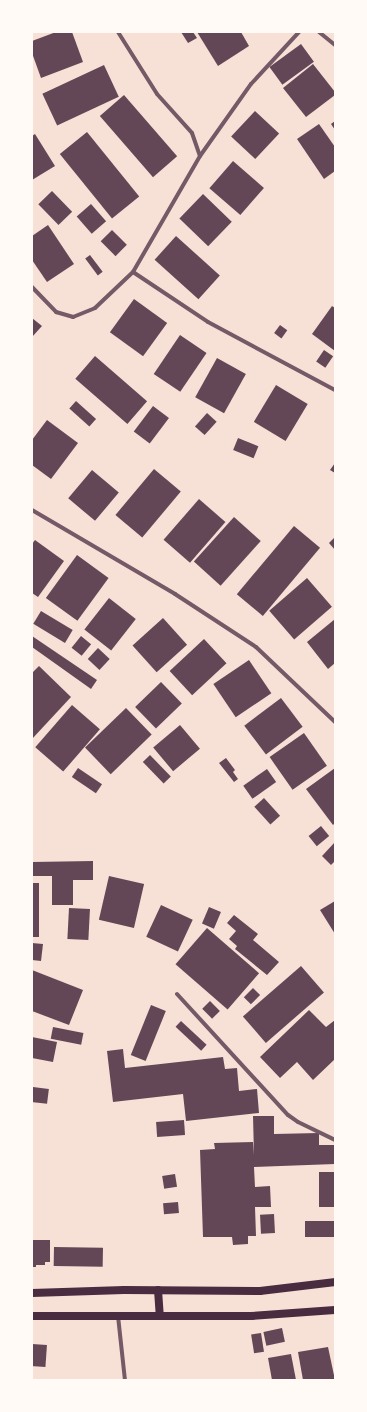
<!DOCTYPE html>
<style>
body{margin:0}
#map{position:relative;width:367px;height:1412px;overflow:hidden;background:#f7e1d7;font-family:"Open Sans",sans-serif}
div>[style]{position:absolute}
.building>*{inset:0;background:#644757;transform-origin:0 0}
.minor>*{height:4px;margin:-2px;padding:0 2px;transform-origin:2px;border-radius:2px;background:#755966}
.secondary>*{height:8px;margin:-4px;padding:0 4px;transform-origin:4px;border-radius:4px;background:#4a2c40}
span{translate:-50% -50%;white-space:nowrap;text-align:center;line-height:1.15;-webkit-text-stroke:3px #fffaf5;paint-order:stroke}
.frame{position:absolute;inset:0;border:33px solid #fffaf5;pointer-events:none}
</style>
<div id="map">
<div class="building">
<div style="clip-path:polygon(56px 32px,72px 32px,83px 62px,41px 78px,32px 53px,32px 41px)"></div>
<div style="clip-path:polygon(181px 32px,193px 32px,197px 38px,188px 43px)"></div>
<div style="clip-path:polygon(197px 32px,241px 32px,249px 46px,218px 66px)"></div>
<div style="left:301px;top:44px;width:22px;height:39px;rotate:54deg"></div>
<div style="clip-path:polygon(313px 64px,335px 92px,335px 95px,306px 117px,283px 88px)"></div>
<div style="left:104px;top:65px;width:35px;height:68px;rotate:65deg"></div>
<div style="left:124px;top:95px;width:81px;height:32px;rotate:49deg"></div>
<div style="left:255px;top:111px;width:33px;height:35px;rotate:43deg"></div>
<div style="clip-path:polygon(335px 121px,335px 130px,331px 124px)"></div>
<div style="clip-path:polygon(319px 124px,335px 147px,335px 171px,324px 179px,297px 139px)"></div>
<div style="left:87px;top:132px;width:83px;height:35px;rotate:51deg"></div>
<div style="clip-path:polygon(35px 134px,55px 166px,32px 180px,32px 136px)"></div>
<div style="left:233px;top:161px;width:41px;height:36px;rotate:41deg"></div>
<div style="left:52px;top:191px;width:29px;height:19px;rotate:46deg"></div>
<div style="left:203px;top:194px;width:40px;height:34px;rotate:44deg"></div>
<div style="left:91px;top:204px;width:23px;height:19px;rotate:49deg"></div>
<div style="clip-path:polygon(48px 225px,74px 264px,47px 282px,32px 260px,32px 236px)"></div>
<div style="left:112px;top:230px;width:21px;height:16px;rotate:45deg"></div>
<div style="left:176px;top:236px;width:59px;height:32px;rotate:42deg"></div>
<div style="left:90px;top:255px;width:21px;height:6px;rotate:53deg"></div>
<div style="left:134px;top:299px;width:41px;height:41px;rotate:36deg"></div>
<div style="clip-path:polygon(332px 306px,335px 308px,335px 351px,312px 334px)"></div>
<div style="clip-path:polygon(32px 318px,42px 326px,32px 337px)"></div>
<div style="left:280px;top:325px;width:9px;height:10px;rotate:36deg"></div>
<div style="left:180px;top:335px;width:32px;height:47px;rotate:34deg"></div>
<div style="left:324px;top:350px;width:11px;height:14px;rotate:34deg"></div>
<div style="left:95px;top:356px;width:69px;height:30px;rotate:41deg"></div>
<div style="left:217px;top:358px;width:33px;height:45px;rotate:29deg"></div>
<div style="left:276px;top:385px;width:37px;height:43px;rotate:31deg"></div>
<div style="left:76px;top:401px;width:27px;height:10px;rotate:42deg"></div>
<div style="left:153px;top:406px;width:20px;height:32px;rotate:37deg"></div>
<div style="left:207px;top:413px;width:13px;height:18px;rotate:42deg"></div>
<div style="clip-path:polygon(47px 420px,78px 443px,51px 479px,32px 465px,32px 440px)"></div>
<div style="left:238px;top:438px;width:22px;height:13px;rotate:22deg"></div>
<div style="clip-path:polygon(335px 463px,335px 473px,330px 470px)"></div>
<div style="left:154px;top:469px;width:35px;height:60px;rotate:40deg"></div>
<div style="left:92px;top:470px;width:35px;height:37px;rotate:40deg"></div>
<div style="left:199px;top:499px;width:35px;height:54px;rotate:41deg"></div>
<div style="left:234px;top:517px;width:36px;height:60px;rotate:42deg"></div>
<div style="left:294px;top:526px;width:34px;height:89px;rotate:40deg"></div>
<div style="clip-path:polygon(335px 537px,335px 550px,329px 543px)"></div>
<div style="clip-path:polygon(35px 540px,64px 561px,38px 597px,32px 593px,32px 544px)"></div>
<div style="left:77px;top:555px;width:39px;height:53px;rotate:36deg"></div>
<div style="left:307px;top:578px;width:38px;height:50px;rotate:49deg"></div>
<div style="left:109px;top:598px;width:34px;height:40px;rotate:38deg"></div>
<div style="left:41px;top:611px;width:37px;height:15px;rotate:31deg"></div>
<div style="left:163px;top:618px;width:36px;height:41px;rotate:48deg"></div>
<div style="clip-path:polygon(335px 619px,335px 663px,328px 669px,307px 642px)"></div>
<div style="clip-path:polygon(32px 636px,97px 680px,91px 689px,32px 647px)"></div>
<div style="left:81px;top:636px;width:13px;height:15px;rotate:39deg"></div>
<div style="left:204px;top:639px;width:33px;height:47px;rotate:47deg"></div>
<div style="left:98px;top:648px;width:16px;height:15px;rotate:43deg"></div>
<div style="left:249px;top:660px;width:40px;height:43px;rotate:56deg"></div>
<div style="clip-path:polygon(39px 666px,71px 697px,32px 739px,32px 673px)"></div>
<div style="left:161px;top:682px;width:30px;height:36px;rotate:46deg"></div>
<div style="left:281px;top:698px;width:36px;height:46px;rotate:53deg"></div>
<div style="left:72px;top:705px;width:37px;height:56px;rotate:41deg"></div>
<div style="left:126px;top:708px;width:37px;height:57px;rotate:46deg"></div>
<div style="left:180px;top:725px;width:31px;height:35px;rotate:50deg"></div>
<div style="left:304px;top:733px;width:40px;height:42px;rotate:55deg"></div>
<div style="left:150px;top:755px;width:30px;height:10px;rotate:46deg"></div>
<div style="clip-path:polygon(226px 758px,235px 770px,233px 772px,238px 779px,234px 782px,219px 763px)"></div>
<div style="left:78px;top:768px;width:29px;height:11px;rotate:34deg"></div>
<div style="clip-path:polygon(335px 768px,335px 823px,333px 825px,306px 789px)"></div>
<div style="left:267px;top:769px;width:16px;height:29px;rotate:55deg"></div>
<div style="left:264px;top:798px;width:24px;height:13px;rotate:48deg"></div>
<div style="left:321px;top:826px;width:13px;height:16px;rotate:51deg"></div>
<div style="clip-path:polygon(335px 842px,335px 861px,331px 865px,322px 856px)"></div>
<div style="clip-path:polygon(93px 861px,93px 880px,73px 880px,73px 905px,52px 905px,52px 876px,32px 876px,32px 862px)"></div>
<div style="left:109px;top:876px;width:36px;height:45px;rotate:13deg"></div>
<div style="left:32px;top:883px;width:7px;height:54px"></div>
<div style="clip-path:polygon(335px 901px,335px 934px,320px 910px)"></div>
<div style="left:161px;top:905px;width:35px;height:35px;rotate:25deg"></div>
<div style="left:209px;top:907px;width:13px;height:18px;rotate:23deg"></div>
<div style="left:69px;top:908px;width:21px;height:31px;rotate:3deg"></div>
<div style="clip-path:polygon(234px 915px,258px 934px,253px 940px,279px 962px,267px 975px,235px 949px,237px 946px,229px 939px,236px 931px,227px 923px)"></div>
<div style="left:207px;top:928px;width:69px;height:48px;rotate:41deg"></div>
<div style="clip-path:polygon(32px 943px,43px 944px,41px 961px,32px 960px)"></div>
<div style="left:301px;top:966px;width:35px;height:77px;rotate:49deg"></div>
<div style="clip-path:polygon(32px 970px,83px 990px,69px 1025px,32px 1011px)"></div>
<div style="left:253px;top:988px;width:10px;height:13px;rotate:45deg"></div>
<div style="left:210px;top:1001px;width:14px;height:11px;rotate:45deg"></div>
<div style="left:151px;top:1005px;width:16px;height:54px;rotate:22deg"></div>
<div style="clip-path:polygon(309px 1010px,326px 1027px,335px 1020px,335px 1059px,313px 1080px,297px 1062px,280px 1078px,260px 1057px)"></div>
<div style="left:181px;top:1021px;width:35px;height:8px;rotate:43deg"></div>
<div style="left:53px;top:1027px;width:31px;height:12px;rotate:11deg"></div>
<div style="clip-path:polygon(32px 1037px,57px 1042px,53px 1062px,32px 1058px)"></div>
<div style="clip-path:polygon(123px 1049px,125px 1068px,223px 1057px,225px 1069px,237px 1068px,239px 1091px,257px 1089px,259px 1113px,186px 1121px,183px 1094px,113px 1102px,107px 1051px)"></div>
<div style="left:33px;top:1087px;width:16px;height:15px;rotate:7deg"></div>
<div style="clip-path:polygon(253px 1116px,274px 1116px,274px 1134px,319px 1133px,319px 1145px,335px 1145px,335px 1164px,254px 1167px,255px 1187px,270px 1186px,271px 1207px,255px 1207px,256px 1236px,248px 1236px,248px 1244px,233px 1245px,232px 1237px,203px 1237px,200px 1150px,215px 1149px,214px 1143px,253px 1142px,254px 1155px)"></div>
<div style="left:184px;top:1120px;width:15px;height:28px;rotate:86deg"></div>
<div style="left:335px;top:1172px;width:35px;height:16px;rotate:90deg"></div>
<div style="left:175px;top:1174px;width:13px;height:13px;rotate:81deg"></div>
<div style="left:178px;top:1202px;width:11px;height:15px;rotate:85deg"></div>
<div style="left:274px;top:1214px;width:19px;height:14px;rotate:87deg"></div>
<div style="left:335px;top:1221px;width:16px;height:30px;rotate:90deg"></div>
<div style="clip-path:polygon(32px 1240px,50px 1240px,50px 1262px,45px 1262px,45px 1265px,36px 1265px,36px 1267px,32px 1267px)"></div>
<div style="left:54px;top:1247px;width:49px;height:19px;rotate:1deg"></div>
<div style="left:282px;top:1328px;width:14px;height:19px;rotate:78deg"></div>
<div style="left:261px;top:1333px;width:19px;height:10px;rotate:81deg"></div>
<div style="left:32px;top:1344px;width:15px;height:22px;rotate:4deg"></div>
<div style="clip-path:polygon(328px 1347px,335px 1380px,303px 1380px,298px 1352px)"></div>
<div style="clip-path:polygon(291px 1354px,296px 1380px,272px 1380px,268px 1358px)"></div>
</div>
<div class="minor">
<div style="left:118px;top:32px;width:73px;rotate:57.8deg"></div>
<div style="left:157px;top:94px;width:52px;rotate:48.1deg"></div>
<div style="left:192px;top:133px;width:24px;rotate:71deg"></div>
<div style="left:319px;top:32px;width:21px;rotate:39deg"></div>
<div style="left:133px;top:272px;width:90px;rotate:33.7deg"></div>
<div style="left:208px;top:322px;width:144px;rotate:28.2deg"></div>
<div style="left:32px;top:287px;width:35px;rotate:46deg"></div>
<div style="left:56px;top:312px;width:18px;rotate:16deg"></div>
<div style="left:73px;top:317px;width:24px;rotate:-22deg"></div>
<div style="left:95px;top:308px;width:52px;rotate:-43.5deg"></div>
<div style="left:133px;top:272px;width:134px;rotate:-60deg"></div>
<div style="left:200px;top:156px;width:88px;rotate:-54.7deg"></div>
<div style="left:251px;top:84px;width:71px;rotate:-47.3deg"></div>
<div style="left:32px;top:510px;width:166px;rotate:30.4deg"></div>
<div style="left:175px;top:594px;width:97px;rotate:33.2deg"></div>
<div style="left:256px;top:647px;width:109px;rotate:43.5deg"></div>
<div style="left:177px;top:994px;width:164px;rotate:47.5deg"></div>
<div style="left:288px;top:1115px;width:12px;rotate:35deg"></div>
<div style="left:298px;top:1122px;width:41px;rotate:25.9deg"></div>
<div style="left:118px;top:1316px;width:64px;rotate:83.8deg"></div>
</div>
<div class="secondary">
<div style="left:158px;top:1290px;width:26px;rotate:86deg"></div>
<div style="left:32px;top:1293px;width:92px;rotate:-1.9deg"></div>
<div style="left:124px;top:1290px;width:136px;rotate:0.4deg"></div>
<div style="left:260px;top:1291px;width:76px;rotate:-6.8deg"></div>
<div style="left:32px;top:1316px;width:219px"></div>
<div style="left:251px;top:1316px;width:84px;rotate:-4.1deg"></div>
</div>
<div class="frame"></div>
</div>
